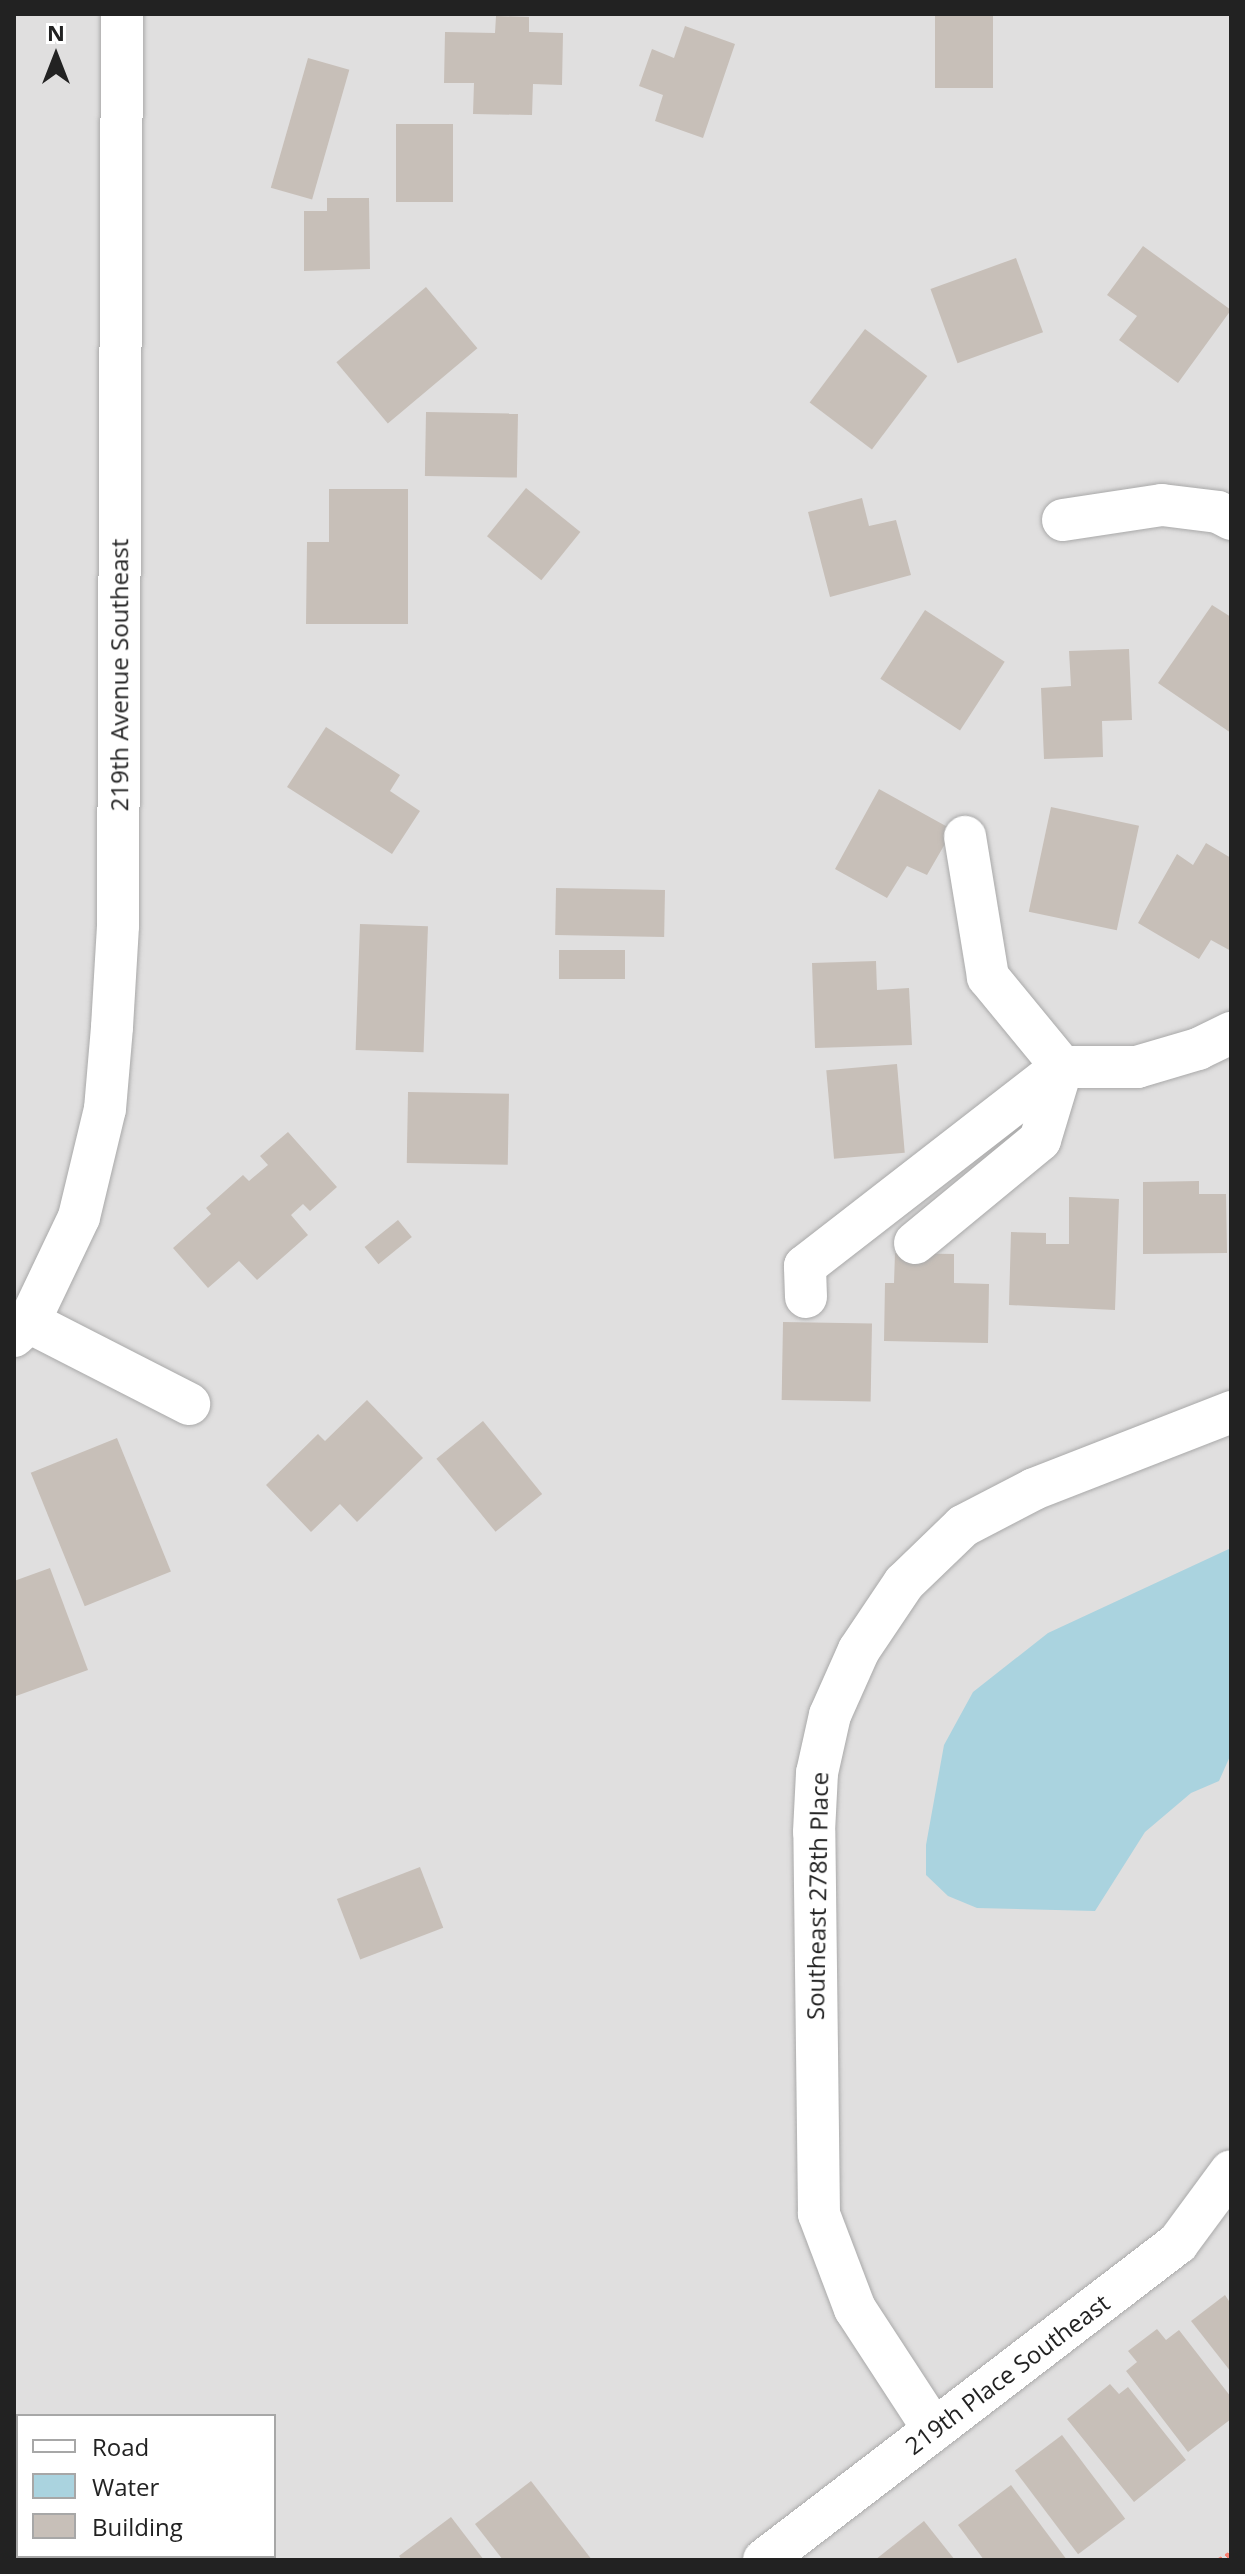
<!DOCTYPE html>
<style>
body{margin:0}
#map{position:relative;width:1245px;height:2574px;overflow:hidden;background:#f2efe9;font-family:"Open Sans",sans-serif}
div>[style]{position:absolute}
.residential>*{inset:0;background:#e0dfdf}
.water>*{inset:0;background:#aad3df}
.building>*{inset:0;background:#c7bfb8;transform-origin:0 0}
.path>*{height:5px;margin-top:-2.5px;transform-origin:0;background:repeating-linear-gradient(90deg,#fa8072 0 4px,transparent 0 8px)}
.roads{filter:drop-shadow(0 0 2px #a9a9a9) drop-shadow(0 0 2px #a9a9a9)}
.minor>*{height:42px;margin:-21px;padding:0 21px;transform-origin:21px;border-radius:21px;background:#fff}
span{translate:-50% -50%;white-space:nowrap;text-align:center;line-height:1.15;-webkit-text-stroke:8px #fff;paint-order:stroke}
.street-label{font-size:24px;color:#222}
.frame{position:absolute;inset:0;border:16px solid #222;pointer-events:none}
.legend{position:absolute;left:16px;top:2414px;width:260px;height:144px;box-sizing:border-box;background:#fff;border:2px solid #a7a7a7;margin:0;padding:10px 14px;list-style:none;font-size:24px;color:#222}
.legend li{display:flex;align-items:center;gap:16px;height:40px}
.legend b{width:40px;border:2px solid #a7a7a7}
.north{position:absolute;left:16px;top:16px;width:80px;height:80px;-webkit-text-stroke:6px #fff;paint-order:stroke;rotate:0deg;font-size:22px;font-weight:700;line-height:32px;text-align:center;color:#222}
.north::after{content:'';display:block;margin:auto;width:28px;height:36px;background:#222;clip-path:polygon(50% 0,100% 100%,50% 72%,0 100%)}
</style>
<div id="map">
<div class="residential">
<div style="clip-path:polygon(evenodd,14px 14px,1231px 14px,1231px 2560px,14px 2560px,14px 14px,18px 2416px,274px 2416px,274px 2556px,18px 2556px,18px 2416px)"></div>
</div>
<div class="water">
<div style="clip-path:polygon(1231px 1548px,1231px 1754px,1219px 1781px,1191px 1793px,1145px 1832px,1095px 1911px,977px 1908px,948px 1896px,926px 1875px,926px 1845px,944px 1745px,973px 1692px,1048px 1633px)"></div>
</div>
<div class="building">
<div style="left:935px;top:14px;width:58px;height:74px"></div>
<div style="clip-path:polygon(496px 16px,529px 17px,529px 32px,563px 33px,562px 85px,533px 84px,532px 115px,473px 114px,474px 83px,444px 83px,445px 32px,495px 33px)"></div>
<div style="clip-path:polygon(685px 26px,735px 44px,703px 138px,655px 121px,663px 95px,639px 86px,652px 49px,674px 58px)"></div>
<div style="left:308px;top:58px;width:43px;height:135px;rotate:16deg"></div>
<div style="left:396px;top:124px;width:57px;height:78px"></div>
<div style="clip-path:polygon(327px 198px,369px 198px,370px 269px,304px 271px,304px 211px,327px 211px)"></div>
<div style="clip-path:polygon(1143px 246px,1231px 310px,1178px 383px,1119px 340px,1137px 316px,1107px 295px)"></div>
<div style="left:1016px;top:258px;width:79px;height:91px;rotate:70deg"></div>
<div style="left:426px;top:287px;width:80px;height:117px;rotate:50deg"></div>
<div style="left:865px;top:329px;width:78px;height:92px;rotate:37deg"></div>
<div style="left:426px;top:412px;width:92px;height:64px;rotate:1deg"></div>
<div style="left:526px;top:488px;width:70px;height:62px;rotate:39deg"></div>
<div style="clip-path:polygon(329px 489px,408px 489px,408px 624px,306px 624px,307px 542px,329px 542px)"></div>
<div style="clip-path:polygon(862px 498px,869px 526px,896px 520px,911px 575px,830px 597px,808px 512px)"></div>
<div style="clip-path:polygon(1212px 605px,1231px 617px,1231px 733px,1158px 683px)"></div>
<div style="left:925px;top:610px;width:95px;height:82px;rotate:33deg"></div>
<div style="clip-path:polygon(1129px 649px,1132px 720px,1102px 721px,1103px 757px,1044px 759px,1041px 688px,1071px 686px,1069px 651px)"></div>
<div style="clip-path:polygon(326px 727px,400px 775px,390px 791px,420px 811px,392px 854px,287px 787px)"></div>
<div style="clip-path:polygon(879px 789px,953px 830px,927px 875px,907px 866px,887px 898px,835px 869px)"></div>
<div style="left:1051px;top:807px;width:90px;height:107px;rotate:12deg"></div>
<div style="clip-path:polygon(1206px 843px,1231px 858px,1231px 951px,1211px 940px,1199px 959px,1138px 923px,1177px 854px,1193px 865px)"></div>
<div style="left:556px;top:888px;width:109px;height:47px;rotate:1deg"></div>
<div style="left:360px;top:924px;width:68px;height:126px;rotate:2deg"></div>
<div style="left:559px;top:950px;width:66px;height:29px"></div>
<div style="clip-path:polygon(876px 961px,877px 990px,909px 988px,912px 1045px,815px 1048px,812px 963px)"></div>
<div style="left:897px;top:1064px;width:89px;height:71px;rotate:85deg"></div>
<div style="left:408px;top:1092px;width:101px;height:71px;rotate:1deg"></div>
<div style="clip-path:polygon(288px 1132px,337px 1187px,310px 1211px,303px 1204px,291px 1215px,308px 1235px,257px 1280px,239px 1261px,208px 1288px,173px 1248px,211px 1214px,206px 1208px,243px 1175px,249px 1181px,268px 1165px,260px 1156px)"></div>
<div style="clip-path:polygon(1199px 1181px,1199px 1194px,1226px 1194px,1227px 1253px,1143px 1254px,1143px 1182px)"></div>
<div style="clip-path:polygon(1069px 1197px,1119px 1199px,1115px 1310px,1009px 1305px,1011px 1232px,1046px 1233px,1046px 1244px,1069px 1244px)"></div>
<div style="left:398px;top:1220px;width:22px;height:43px;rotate:51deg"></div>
<div style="clip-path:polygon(895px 1253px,954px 1254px,954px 1283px,989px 1284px,988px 1343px,884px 1341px,885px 1283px,894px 1283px)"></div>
<div style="left:783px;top:1322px;width:89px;height:78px;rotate:1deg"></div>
<div style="clip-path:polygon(367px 1400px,423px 1458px,357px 1522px,340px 1504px,311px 1532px,266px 1485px,318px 1434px,325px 1441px)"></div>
<div style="left:483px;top:1421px;width:94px;height:60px;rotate:51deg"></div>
<div style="left:117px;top:1438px;width:144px;height:93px;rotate:68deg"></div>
<div style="clip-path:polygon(50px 1568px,88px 1670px,16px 1696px,14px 1581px)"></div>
<div style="left:420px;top:1867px;width:65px;height:89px;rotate:69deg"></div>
<div style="clip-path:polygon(1225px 2295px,1231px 2304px,1231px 2372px,1191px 2321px)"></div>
<div style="clip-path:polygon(1157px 2329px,1166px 2340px,1179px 2330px,1231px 2397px,1231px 2419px,1188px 2452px,1126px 2371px,1137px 2362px,1128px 2351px)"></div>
<div style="clip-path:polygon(1110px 2384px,1119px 2394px,1128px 2387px,1186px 2460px,1134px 2502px,1067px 2419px)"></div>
<div style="left:1062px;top:2435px;width:105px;height:59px;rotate:53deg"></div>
<div style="clip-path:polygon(531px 2481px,592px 2560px,503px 2560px,475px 2524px)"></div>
<div style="clip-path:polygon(1011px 2485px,1067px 2560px,984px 2560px,958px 2525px)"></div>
<div style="clip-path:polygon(451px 2517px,484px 2560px,402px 2560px,399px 2556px)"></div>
<div style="clip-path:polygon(924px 2521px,955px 2560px,875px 2560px)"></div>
</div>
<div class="path">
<div style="left:1219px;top:2560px;width:14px;rotate:-30deg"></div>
</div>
<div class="roads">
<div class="minor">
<div style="left:1063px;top:520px;width:100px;rotate:-8.6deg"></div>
<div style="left:1162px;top:505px;width:56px;rotate:7.1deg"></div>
<div style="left:1218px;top:512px;width:15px;rotate:28deg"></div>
<div style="left:915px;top:1243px;width:162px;rotate:-39.5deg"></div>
<div style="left:1040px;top:1140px;width:76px;rotate:-73.2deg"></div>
<div style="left:1062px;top:1067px;width:117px;rotate:-129.4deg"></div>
<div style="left:988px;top:977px;width:142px;rotate:-99.3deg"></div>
<div style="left:806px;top:1297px;width:31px;rotate:-92deg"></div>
<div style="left:805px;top:1266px;width:325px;rotate:-37.8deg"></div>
<div style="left:1062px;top:1067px;width:75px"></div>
<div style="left:1137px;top:1067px;width:64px;rotate:-16.4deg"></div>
<div style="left:1198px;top:1049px;width:37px;rotate:-26deg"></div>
<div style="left:29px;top:1322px;width:180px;rotate:27.1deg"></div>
<div style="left:14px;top:1336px;width:21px;rotate:-43deg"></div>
<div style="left:29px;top:1322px;width:116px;rotate:-64.5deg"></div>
<div style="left:79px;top:1217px;width:111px;rotate:-76.5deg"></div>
<div style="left:105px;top:1109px;width:82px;rotate:-85.1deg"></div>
<div style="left:112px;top:1027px;width:102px;rotate:-86.6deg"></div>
<div style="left:118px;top:925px;width:911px;rotate:-89.75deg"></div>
<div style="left:934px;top:2430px;width:145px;rotate:-123.1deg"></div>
<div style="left:855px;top:2309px;width:102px;rotate:-110.8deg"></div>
<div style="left:819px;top:2214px;width:382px;rotate:-90.7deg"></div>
<div style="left:814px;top:1832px;width:59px;rotate:-87.1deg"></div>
<div style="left:817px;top:1773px;width:59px;rotate:-77.4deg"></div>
<div style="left:830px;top:1715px;width:71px;rotate:-66deg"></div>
<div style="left:859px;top:1650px;width:81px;rotate:-56.1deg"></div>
<div style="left:904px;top:1583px;width:82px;rotate:-44deg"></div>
<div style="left:963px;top:1526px;width:80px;rotate:-27.5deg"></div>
<div style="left:1034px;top:1489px;width:212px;rotate:-21.3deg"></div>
<div style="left:764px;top:2560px;width:521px;rotate:-37.44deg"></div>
<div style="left:1178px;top:2243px;width:89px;rotate:-53.6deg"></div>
</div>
</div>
<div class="street-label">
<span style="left:119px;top:675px;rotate:-90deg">219th Avenue Southeast</span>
<span style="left:817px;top:1896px;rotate:-89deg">Southeast 278th Place</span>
<span style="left:1007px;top:2374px;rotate:-37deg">219th Place Southeast</span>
</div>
<div class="frame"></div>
<ul class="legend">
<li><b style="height:10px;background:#fff"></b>Road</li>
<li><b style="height:22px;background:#aad3df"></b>Water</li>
<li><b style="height:22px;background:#c7bfb8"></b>Building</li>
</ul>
<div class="north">N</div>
</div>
